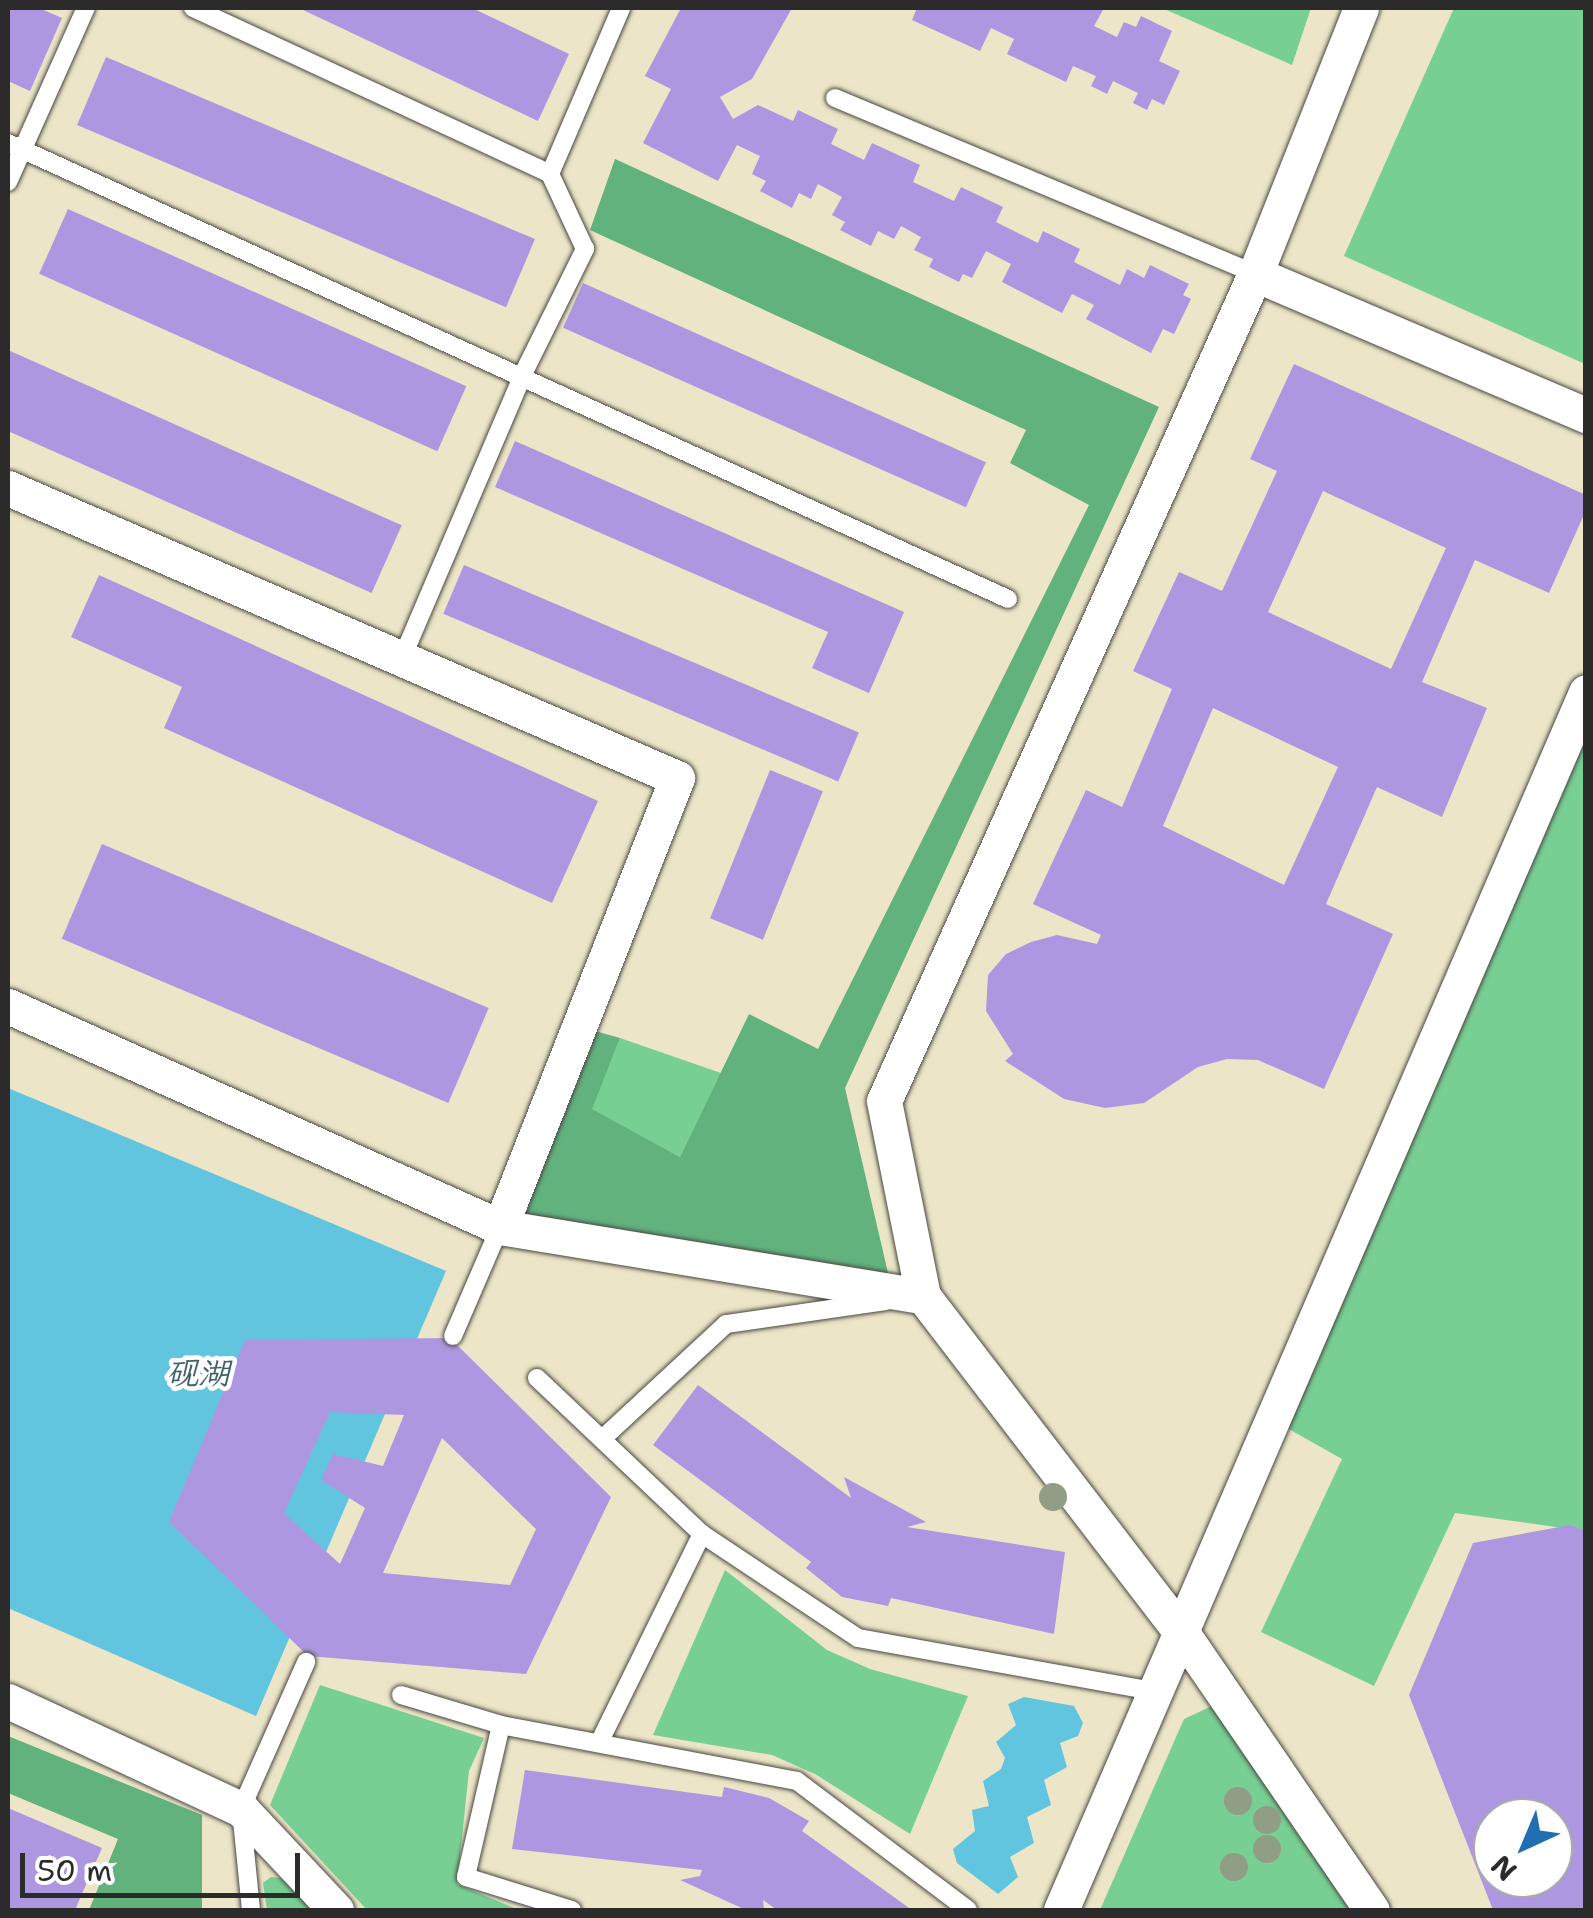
<!DOCTYPE html>
<meta charset="utf-8">
<style>
body{margin:0}
#map{position:relative;width:1593px;height:1918px;overflow:hidden;background:#ece5c7;font-family:"Shantell Sans","LXGW WenKai TC",sans-serif}
div>[style]{position:absolute}
.green>*{inset:0;background:#78cf94}
.forest>*{inset:0;background:#62b27e}
.water>*{inset:0;background:#62c5e0}
.building>*{inset:0;background:#ae97e1;transform-origin:0 0}
.roads{filter:drop-shadow(0 0 2px #484742) drop-shadow(0 0 2px #484742)}
.lane>*{height:18px;margin:-9px;padding:0 9px;transform-origin:9px;border-radius:9px;background:#fff}
.street>*{height:35px;margin:-17.5px;padding:0 17.5px;transform-origin:17.5px;border-radius:17.5px;background:#fff}
.trees>*{width:28px;height:28px;margin:-14px;border-radius:50%;background:#919e86}
span{translate:-50% -50%;white-space:nowrap;text-align:center;line-height:1.15;-webkit-text-stroke:9px #fff;paint-order:stroke}
.water-label{font-size:32px;color:#3e616a;font-style:italic}
.frame{position:absolute;inset:0;border:10px solid #2b2b2b;pointer-events:none}
.north{position:absolute;left:1473px;top:1798px;width:100px;height:100px;box-sizing:border-box;background:#fff;border:2px solid #aaa;border-radius:50%;rotate:224deg;font-size:28px;font-weight:700;line-height:40px;text-align:center;color:#2b2b2b}
.north::after{content:'';display:block;margin:auto;width:35px;height:45px;background:#1f6fb2;clip-path:polygon(50% 0,100% 100%,50% 72%,0 100%)}
.scale{position:absolute;left:20px;top:1853px;width:280px;height:45px;box-sizing:border-box;border:5px solid #2b2b2b;border-top:0;padding-left:12px;font-size:30px;line-height:35px;white-space:nowrap;color:#2b2b2b;-webkit-text-stroke:8px #fff;paint-order:stroke}
</style>
<div id="map">
<div class="green">
<div style="clip-path:polygon(1162px 8px,1311px 8px,1292px 65px)"></div>
<div style="clip-path:polygon(1454px 8px,1585px 8px,1585px 364px,1344px 256px)"></div>
<div style="clip-path:polygon(1585px 741px,1585px 1531px,1455px 1513px,1374px 1686px,1261px 1632px,1342px 1459px,1287px 1428px)"></div>
<div style="clip-path:polygon(620px 1038px,721px 1073px,680px 1157px,591px 1109px)"></div>
<div style="clip-path:polygon(725px 1570px,827px 1650px,870px 1669px,968px 1696px,910px 1834px,815px 1774px,772px 1755px,653px 1735px)"></div>
<div style="clip-path:polygon(320px 1685px,484px 1738px,469px 1771px,457px 1884px,519px 1910px,367px 1910px,270px 1805px)"></div>
<div style="clip-path:polygon(1212px 1706px,1354px 1910px,1100px 1910px,1184px 1719px)"></div>
<div style="clip-path:polygon(271px 1877px,281px 1878px,312px 1910px,267px 1910px,263px 1883px)"></div>
</div>
<div class="forest">
<div style="clip-path:polygon(615px 159px,1159px 407px,845px 1088px,888px 1273px,521px 1213px,595px 1031px,620px 1038px,592px 1109px,680px 1157px,749px 1014px,818px 1049px,1089px 505px,1010px 463px,1026px 430px,590px 230px)"></div>
<div style="clip-path:polygon(8px 1736px,202px 1815px,202px 1910px,89px 1910px,118px 1839px,8px 1793px)"></div>
</div>
<div class="water">
<div style="clip-path:polygon(8px 1088px,446px 1271px,256px 1716px,8px 1608px)"></div>
<div style="clip-path:polygon(1024px 1697px,1074px 1706px,1083px 1723px,1078px 1736px,1060px 1743px,1067px 1767px,1044px 1780px,1051px 1805px,1027px 1817px,1034px 1843px,1010px 1857px,1018px 1877px,998px 1894px,957px 1863px,953px 1849px,975px 1831px,972px 1810px,989px 1806px,983px 1781px,1001px 1769px,1005px 1758px,996px 1742px,1016px 1725px,1008px 1704px)"></div>
</div>
<div class="building">
<div style="clip-path:polygon(8px 8px,39px 8px,62px 18px,30px 91px,8px 81px)"></div>
<div style="clip-path:polygon(299px 8px,472px 8px,569px 54px,538px 121px)"></div>
<div style="clip-path:polygon(681px 8px,792px 8px,752px 79px,720px 97px,733px 119px,758px 105px,793px 121px,798px 110px,838px 129px,831px 144px,864px 160px,872px 143px,920px 165px,913px 182px,954px 201px,961px 187px,1003px 207px,996px 222px,1038px 243px,1043px 231px,1080px 249px,1074px 262px,1120px 285px,1127px 269px,1144px 278px,1150px 265px,1189px 284px,1183px 295px,1191px 299px,1174px 334px,1163px 329px,1151px 353px,1086px 319px,1094px 305px,1072px 294px,1062px 313px,1002px 282px,1011px 264px,986px 251px,972px 278px,963px 274px,959px 282px,929px 267px,933px 259px,914px 250px,921px 237px,901px 226px,894px 239px,878px 231px,871px 246px,840px 230px,845px 222px,832px 215px,842px 197px,818px 184px,811px 199px,799px 193px,792px 208px,760px 191px,766px 181px,752px 174px,760px 156px,737px 145px,718px 181px,643px 143px,671px 89px,645px 76px)"></div>
<div style="clip-path:polygon(917px 8px,1104px 8px,1094px 26px,1117px 37px,1124px 22px,1136px 27px,1141px 16px,1172px 31px,1159px 61px,1180px 71px,1164px 105px,1152px 99px,1147px 110px,1133px 103px,1138px 93px,1113px 81px,1107px 94px,1091px 86px,1096px 76px,1073px 66px,1066px 82px,1007px 54px,1014px 39px,991px 28px,980px 51px,912px 20px)"></div>
<div style="left:106px;top:57px;width:466px;height:74px;rotate:23deg"></div>
<div style="left:68px;top:209px;width:436px;height:71px;rotate:24deg"></div>
<div style="left:583px;top:283px;width:441px;height:49px;rotate:24deg"></div>
<div style="left:8px;top:350px;width:431px;height:74px;rotate:24deg"></div>
<div style="clip-path:polygon(evenodd,1294px 364px,1586px 495px,1586px 510px,1549px 593px,1475px 560px,1422px 682px,1487px 708px,1442px 817px,1377px 787px,1326px 904px,1393px 934px,1324px 1089px,1258px 1060px,1227px 1059px,1198px 1067px,1144px 1103px,1105px 1108px,1064px 1099px,1005px 1061px,1013px 1054px,986px 1011px,988px 975px,1006px 954px,1031px 942px,1057px 935px,1097px 944px,1101px 935px,1033px 904px,1086px 790px,1122px 807px,1172px 689px,1133px 671px,1179px 572px,1222px 591px,1277px 471px,1250px 459px,1294px 364px,1323px 491px,1446px 548px,1391px 669px,1268px 612px,1323px 491px,1294px 364px,1213px 708px,1338px 767px,1284px 885px,1163px 826px,1213px 708px)"></div>
<div style="clip-path:polygon(515px 441px,904px 612px,869px 693px,812px 668px,828px 632px,495px 487px)"></div>
<div style="left:464px;top:565px;width:429px;height:53px;rotate:23deg"></div>
<div style="clip-path:polygon(99px 575px,598px 801px,552px 903px,164px 728px,182px 687px,71px 637px)"></div>
<div style="left:770px;top:770px;width:57px;height:160px;rotate:22deg"></div>
<div style="left:102px;top:844px;width:420px;height:103px;rotate:23deg"></div>
<div style="clip-path:polygon(evenodd,450px 1338px,611px 1497px,526px 1674px,308px 1656px,169px 1522px,245px 1340px,450px 1338px,330px 1412px,404px 1415px,383px 1466px,333px 1454px,321px 1480px,365px 1508px,340px 1564px,284px 1513px,330px 1412px,450px 1338px,442px 1438px,536px 1529px,510px 1585px,383px 1573px,442px 1438px)"></div>
<div style="clip-path:polygon(698px 1385px,851px 1498px,844px 1477px,926px 1522px,907px 1527px,1065px 1552px,1054px 1634px,891px 1598px,888px 1606px,842px 1597px,806px 1568px,811px 1562px,653px 1445px)"></div>
<div style="clip-path:polygon(evenodd,1570px 1525px,1586px 1531px,1586px 1910px,1493px 1910px,1409px 1695px,1473px 1543px,1570px 1525px,1493px 1818px,1553px 1818px,1553px 1878px,1493px 1878px,1493px 1818px)"></div>
<div style="clip-path:polygon(525px 1770px,722px 1797px,724px 1787px,769px 1798px,809px 1821px,802px 1831px,912px 1910px,777px 1910px,763px 1900px,764px 1910px,746px 1910px,680px 1880px,700px 1876px,702px 1870px,512px 1849px)"></div>
<div style="clip-path:polygon(8px 1808px,102px 1848px,75px 1910px,8px 1910px)"></div>
</div>
<div class="roads">
<div class="lane">
<div style="left:193px;top:8px;width:394px;rotate:24.9deg"></div>
<div style="left:835px;top:98px;width:455px;rotate:22.7deg"></div>
<div style="left:8px;top:143px;width:1099px;rotate:24.51deg"></div>
<div style="left:8px;top:182px;width:191px;rotate:-65.9deg"></div>
<div style="left:403px;top:656px;width:306px;rotate:-66.9deg"></div>
<div style="left:523px;top:374px;width:140px;rotate:-63.6deg"></div>
<div style="left:585px;top:249px;width:83px;rotate:-115deg"></div>
<div style="left:550px;top:174px;width:181px;rotate:-66.8deg"></div>
<div style="left:453px;top:1336px;width:119px;rotate:-66.7deg"></div>
<div style="left:537px;top:1378px;width:227px;rotate:43.4deg"></div>
<div style="left:702px;top:1534px;width:187px;rotate:33.7deg"></div>
<div style="left:858px;top:1638px;width:304px;rotate:10.2deg"></div>
<div style="left:602px;top:1439px;width:169px;rotate:-42.8deg"></div>
<div style="left:726px;top:1324px;width:161px;rotate:-8.2deg"></div>
<div style="left:401px;top:1695px;width:104px;rotate:16.7deg"></div>
<div style="left:501px;top:1725px;width:301px;rotate:10.7deg"></div>
<div style="left:797px;top:1781px;width:214px;rotate:37deg"></div>
<div style="left:501px;top:1725px;width:156px;rotate:103deg"></div>
<div style="left:466px;top:1877px;width:111px;rotate:17.3deg"></div>
<div style="left:600px;top:1741px;width:231px;rotate:-63.8deg"></div>
<div style="left:251px;top:1910px;width:101px;rotate:-95.7deg"></div>
<div style="left:241px;top:1809px;width:161px;rotate:-66.1deg"></div>
</div>
<div class="street">
<div style="left:1361px;top:8px;width:286px;rotate:111.7deg"></div>
<div style="left:1255px;top:274px;width:906px;rotate:114.16deg"></div>
<div style="left:884px;top:1101px;width:199px;rotate:78.7deg"></div>
<div style="left:923px;top:1296px;width:425px;rotate:52.5deg"></div>
<div style="left:1182px;top:1633px;width:336px;rotate:55.6deg"></div>
<div style="left:1255px;top:274px;width:360px;rotate:23.1deg"></div>
<div style="left:8px;top:488px;width:729px;rotate:23.44deg"></div>
<div style="left:677px;top:778px;width:483px;rotate:111.5deg"></div>
<div style="left:8px;top:1006px;width:539px;rotate:24.19deg"></div>
<div style="left:500px;top:1227px;width:429px;rotate:9.3deg"></div>
<div style="left:8px;top:1701px;width:257px;rotate:24.9deg"></div>
<div style="left:241px;top:1809px;width:139px;rotate:46.8deg"></div>
<div style="left:1061px;top:1910px;width:1326px;rotate:-66.68deg"></div>
</div>
</div>
<div class="trees">
<div style="left:1053px;top:1497px"></div>
<div style="left:1238px;top:1801px"></div>
<div style="left:1267px;top:1820px"></div>
<div style="left:1267px;top:1849px"></div>
<div style="left:1234px;top:1867px"></div>
</div>
<div class="water-label">
<span style="left:198px;top:1373px">砚湖</span>
</div>
<div class="frame"></div>
<div class="north">N</div>
<div class="scale">50 m</div>
</div>
